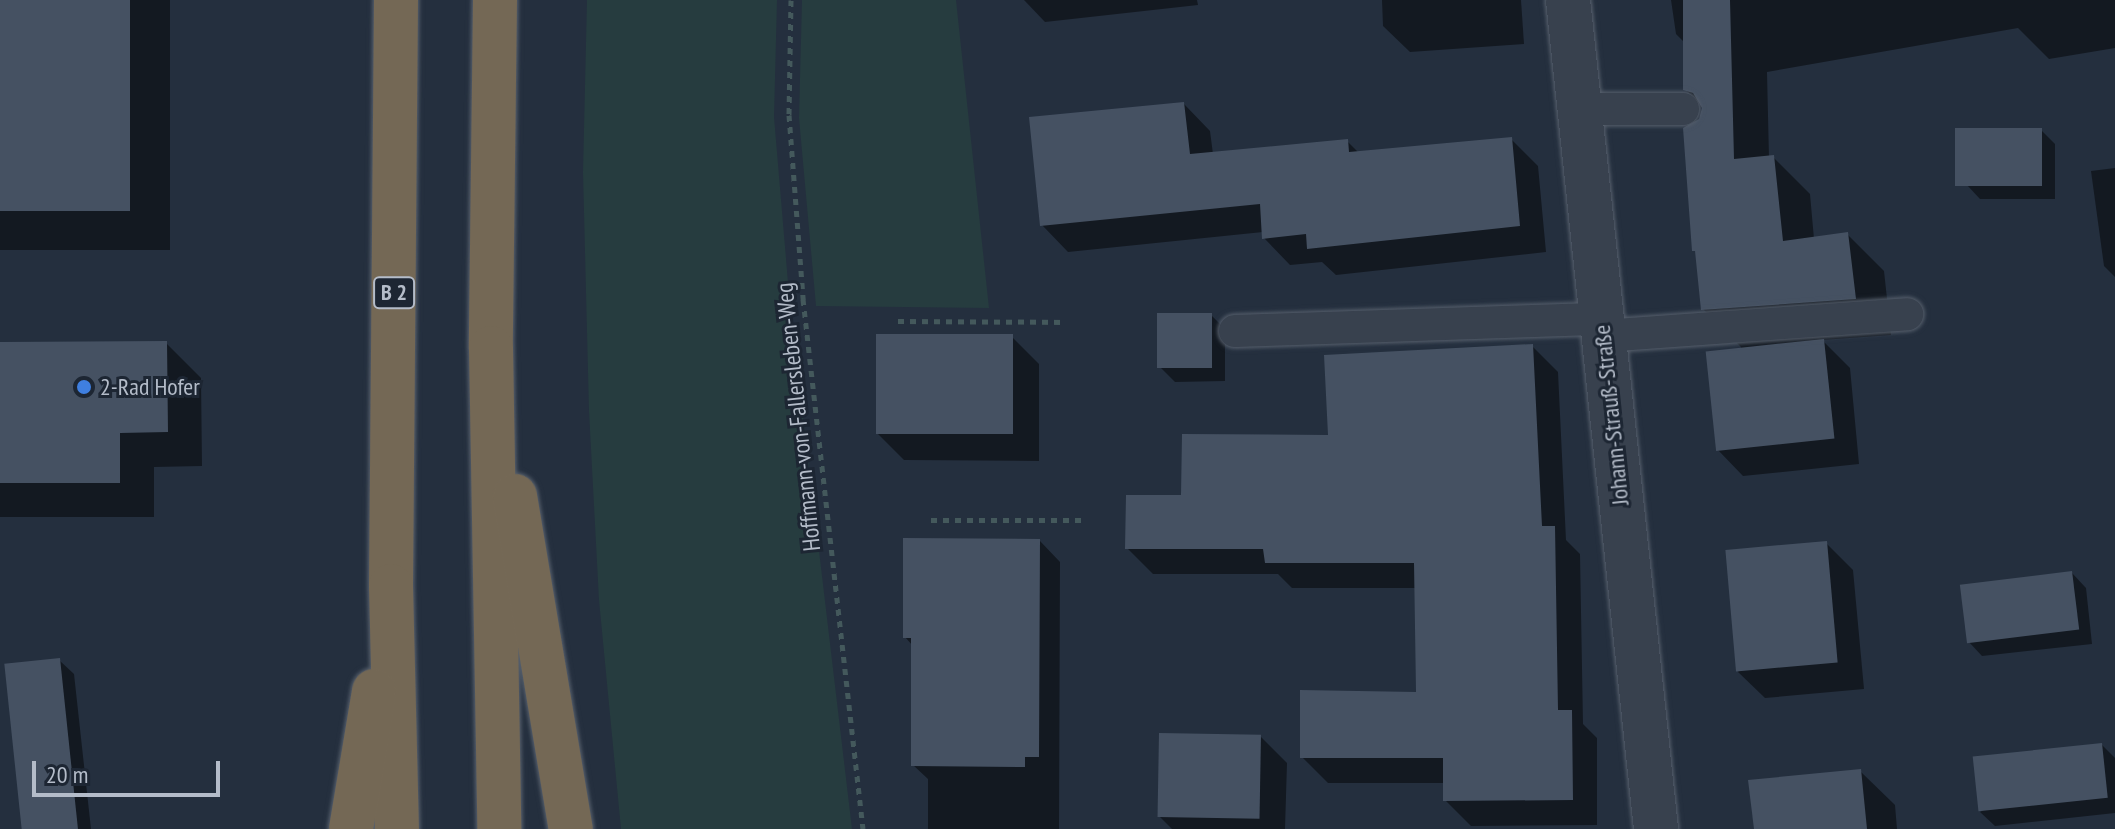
<!DOCTYPE html>
<meta charset="utf-8">
<style>
body{margin:0}
#map{position:relative;width:2115px;height:829px;overflow:hidden;background:#242f3e;font-family:"PT Sans Narrow",sans-serif}
div>[style]{position:absolute}
.green>*{inset:0;background:#263c3f}
.shadow>*{inset:0;background:#0007;transform-origin:0 0}
.building>*{inset:0;background:#455162;transform-origin:0 0}
.path>*{height:5px;margin-top:-2.5px;transform-origin:0;background:repeating-linear-gradient(90deg,#44595c 0 6px,transparent 0 12px)}
.roads{filter:drop-shadow(0 0 2px #565f6c) drop-shadow(0 0 2px #565f6c)}
.lane>*{height:32px;margin:-16px;padding:0 16px;transform-origin:16px;border-radius:16px;background:#38414e}
.street>*{height:44px;margin:-22px;padding:0 22px;transform-origin:22px;border-radius:22px;background:#38414e}
.highway>*{height:44px;margin:-22px;padding:0 22px;transform-origin:22px;border-radius:22px;background:#746855}
.dots>*{width:22px;height:22px;translate:-50% -50%;box-sizing:border-box;border:4px solid #1d2633;border-radius:50%}
span{translate:-50% -50%;white-space:nowrap;text-align:center;line-height:1.15;-webkit-text-stroke:6px #1d2633;paint-order:stroke}
.shield-label span{padding:2px 6px;background:#1d2633;border:2px solid;border-radius:6px;-webkit-text-stroke-width:0}
.shield-label{font-size:22px;color:#b4bcc9;font-weight:700}
.poi-label{font-size:24px;color:#b4bcc9}
.left{translate:0 -50%;text-align:left}
.street-label{font-size:24px;color:#b4bcc9}
.scale{position:absolute;left:32px;top:761px;width:188px;height:36px;box-sizing:border-box;border:4px solid #b4bcc9;border-top:0;padding-left:10px;font-size:24px;line-height:28px;white-space:nowrap;color:#b4bcc9;-webkit-text-stroke:6px #1d2633;paint-order:stroke}
</style>
<div id="map">
<div class="green">
<div style="clip-path:polygon(587px 0,777px 0,774px 117px,790px 306px,852px 829px,621px 829px,599px 600px,589px 411px,583px 172px)"></div>
<div style="clip-path:polygon(802px 0,956px 0,989px 308px,816px 306px,799px 118px)"></div>
</div>
<div class="shadow">
<div style="left:0;top:0;width:170px;height:250px"></div>
<div style="clip-path:polygon(1024px 0,1197px 0,1198px 5px,1045px 22px)"></div>
<div style="clip-path:polygon(1382px 0,1521px 0,1524px 44px,1410px 52px,1383px 26px)"></div>
<div style="clip-path:polygon(1671px 0,2115px 0,2115px 48px,2049px 59px,2018px 28px,1767px 72px,1769px 158px,1773px 157px,1810px 194px,1814px 239px,1847px 234px,1884px 271px,1891px 335px,1822px 340px,1850px 368px,1859px 464px,1743px 476px,1717px 449px,1741px 347px,1703px 309px,1698px 254px,1694px 250px,1704px 108px,1685px 89px,1685px 43px,1676px 34px)"></div>
<div style="clip-path:polygon(1184px 104px,1210px 131px,1213px 154px,1347px 141px,1359px 153px,1511px 139px,1538px 166px,1546px 252px,1336px 275px,1322px 262px,1290px 265px,1264px 238px,1263px 232px,1068px 252px,1042px 225px)"></div>
<div style="clip-path:polygon(2041px 130px,2055px 144px,2055px 199px,1980px 199px,1966px 184px)"></div>
<div style="clip-path:polygon(2115px 168px,2115px 277px,2104px 266px,2091px 171px)"></div>
<div style="clip-path:polygon(1211px 315px,1225px 329px,1225px 381px,1175px 382px,1160px 367px)"></div>
<div style="clip-path:polygon(1012px 337px,1039px 364px,1039px 461px,904px 460px,877px 433px)"></div>
<div style="clip-path:polygon(166px 343px,201px 378px,202px 466px,154px 467px,154px 517px,0 517px,0 344px)"></div>
<div style="clip-path:polygon(1532px 346px,1558px 372px,1566px 540px,1580px 554px,1583px 724px,1597px 738px,1597px 825px,1471px 826px,1445px 800px,1445px 783px,1328px 783px,1302px 757px,1418px 694px,1416px 588px,1292px 588px,1278px 574px,1153px 574px,1127px 548px,1183px 497px,1331px 437px)"></div>
<div style="clip-path:polygon(1040px 541px,1060px 562px,1059px 829px,928px 829px,928px 779px,913px 765px,913px 646px,905px 637px)"></div>
<div style="clip-path:polygon(1826px 543px,1853px 570px,1864px 689px,1765px 698px,1738px 672px)"></div>
<div style="clip-path:polygon(2072px 573px,2086px 588px,2092px 644px,1982px 656px,1968px 641px)"></div>
<div style="clip-path:polygon(59px 660px,74px 674px,91px 829px,25px 829px)"></div>
<div style="clip-path:polygon(1260px 736px,1287px 763px,1285px 829px,1172px 829px,1159px 816px)"></div>
<div style="clip-path:polygon(2102px 745px,2115px 758px,2115px 813px,1995px 826px,1980px 812px)"></div>
<div style="clip-path:polygon(1860px 771px,1895px 805px,1897px 829px,1755px 829px)"></div>
</div>
<div class="building">
<div style="left:0;top:0;width:130px;height:211px"></div>
<div style="clip-path:polygon(1683px 0,1730px 0,1734px 159px,1774px 155px,1783px 241px,1848px 232px,1856px 299px,1701px 310px,1695px 251px,1692px 251px,1683px 128px,1699px 119px,1702px 108px,1693px 93px,1683px 90px)"></div>
<div style="clip-path:polygon(1184px 102px,1190px 154px,1348px 139px,1349px 152px,1512px 137px,1520px 226px,1307px 249px,1306px 234px,1262px 239px,1260px 204px,1040px 226px,1029px 117px)"></div>
<div style="left:1955px;top:128px;width:87px;height:58px"></div>
<div style="left:1157px;top:313px;width:55px;height:55px"></div>
<div style="left:876px;top:334px;width:137px;height:100px"></div>
<div style="left:1824px;top:339px;width:100px;height:119px;rotate:84deg"></div>
<div style="clip-path:polygon(167px 341px,168px 432px,120px 433px,120px 483px,0 483px,0 342px)"></div>
<div style="clip-path:polygon(1533px 344px,1542px 526px,1555px 526px,1558px 710px,1572px 710px,1573px 800px,1443px 801px,1443px 758px,1300px 758px,1300px 690px,1416px 692px,1414px 563px,1265px 563px,1263px 549px,1125px 549px,1126px 495px,1181px 495px,1182px 434px,1328px 435px,1324px 355px)"></div>
<div style="clip-path:polygon(903px 538px,1040px 539px,1039px 757px,1025px 757px,1025px 767px,911px 766px,911px 638px,903px 638px)"></div>
<div style="left:1827px;top:541px;width:122px;height:102px;rotate:85deg"></div>
<div style="left:2072px;top:571px;width:59px;height:113px;rotate:83deg"></div>
<div style="left:60px;top:658px;width:172px;height:56px;rotate:84deg"></div>
<div style="left:1159px;top:733px;width:102px;height:84px;rotate:1deg"></div>
<div style="left:2102px;top:743px;width:55px;height:130px;rotate:84deg"></div>
<div style="clip-path:polygon(1861px 769px,1867px 829px,1754px 829px,1748px 780px)"></div>
</div>
<div class="path">
<div style="left:791px;top:0;width:115px;rotate:91deg"></div>
<div style="left:789px;top:115px;width:185px;rotate:85.6deg"></div>
<div style="left:803px;top:299px;width:533px;rotate:83.54deg"></div>
<div style="left:898px;top:321px;width:168px;rotate:0.3deg"></div>
<div style="left:931px;top:520px;width:151px"></div>
</div>
<div class="roads">
<div class="lane">
<div style="left:1579px;top:109px;width:104px"></div>
<div style="left:1235px;top:331px;width:366px;rotate:-1.9deg"></div>
<div style="left:1603px;top:336px;width:305px;rotate:-4.1deg"></div>
</div>
<div class="street">
<div style="left:1568px;top:0;width:834px;rotate:83.94deg"></div>
</div>
<div class="highway">
<div style="left:396px;top:0;width:586px;rotate:90.49deg"></div>
<div style="left:391px;top:586px;width:243px;rotate:88.6deg"></div>
<div style="left:495px;top:0;width:348px;rotate:90.7deg"></div>
<div style="left:491px;top:348px;width:481px;rotate:89deg"></div>
<div style="left:515px;top:496px;width:338px;rotate:80.5deg"></div>
<div style="left:351px;top:829px;width:140px;rotate:-80.5deg"></div>
</div>
</div>
<div class="dots">
<div style="left:84px;top:387px;background:#3f7fe0"></div>
</div>
<div class="shield-label">
<span style="left:394px;top:293px">B 2</span>
</div>
<div class="poi-label">
<span class="left" style="left:100px;top:387px">2-Rad Hofer</span>
</div>
<div class="street-label">
<span style="left:1611px;top:415px;rotate:-96deg">Johann-Strauß-Straße</span>
<span style="left:798px;top:417px;rotate:-96deg">Hoffmann-von-Fallersleben-Weg</span>
</div>
<div class="scale">20 m</div>
</div>
